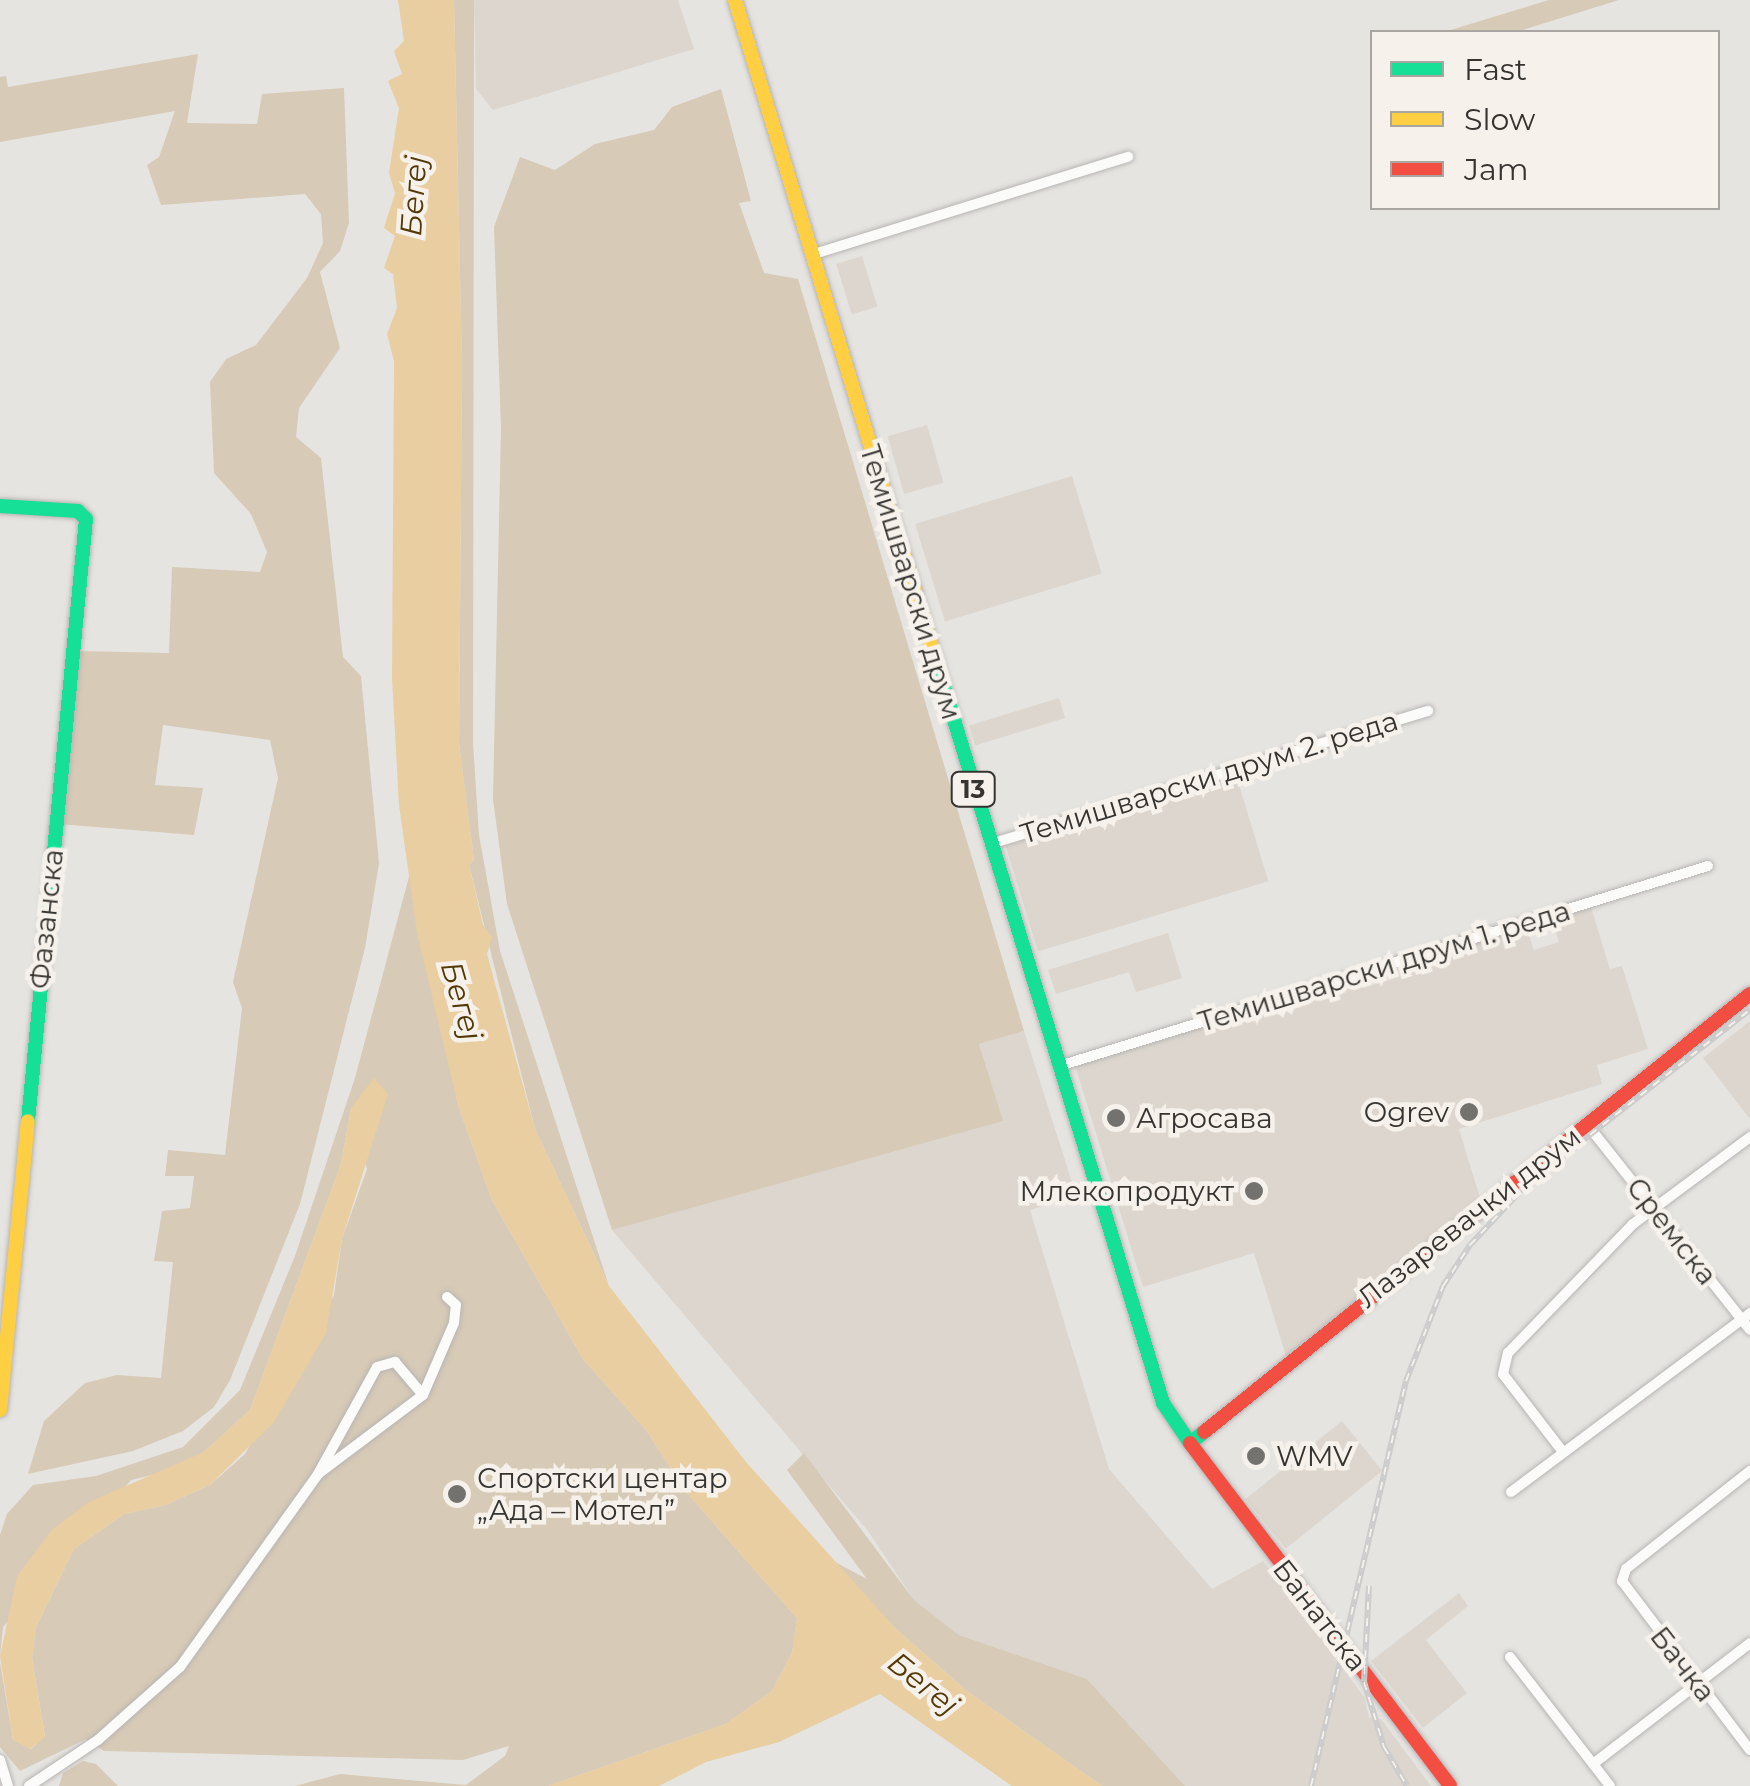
<!DOCTYPE html>
<meta charset="utf-8">
<style>
body{margin:0}
#map{position:relative;width:1750px;height:1786px;overflow:hidden;background:#e6e4e1;font-family:Montserrat,sans-serif}
div>[style]{position:absolute}
.built>*{inset:0;background:#dcd6ce;transform-origin:0 0}
.green>*{inset:0;background:#d7cab6}
.water>*{inset:0;background:#e8cea1}
.roads{filter:drop-shadow(0 0 2px #b7b5b3) drop-shadow(0 0 2px #b7b5b3)}
.street>*{height:10px;margin:-5px;padding:0 5px;transform-origin:5px;border-radius:5px;background:#fbfbfa}
.fast>*{height:14px;margin:-7px;padding:0 7px;transform-origin:7px;border-radius:7px;background:#16e098}
.slow>*{height:14px;margin:-7px;padding:0 7px;transform-origin:7px;border-radius:7px;background:#ffcf43}
.jam>*{height:14px;margin:-7px;padding:0 7px;transform-origin:7px;border-radius:7px;background:#f24e42}
.rail>*{height:6px;margin-top:-3px;transform-origin:0;background:repeating-linear-gradient(90deg,#f6f2eb 0 8px,#ccc 0 16px);box-sizing:border-box;border-block:2px solid #ccc}
.dots>*{width:28px;height:28px;translate:-50% -50%;box-sizing:border-box;border:5px solid #f6f2eb;border-radius:50%}
span{translate:-50% -50%;white-space:nowrap;text-align:center;line-height:1.15;-webkit-text-stroke:9px #f6f2eb;paint-order:stroke}
.shield-label span{padding:2px 8px;background:#f6f2eb;border:2px solid;border-radius:8px;-webkit-text-stroke-width:0}
.shield-label{font-size:25px;color:#353431;font-weight:700}
.street-label{font-size:28px;color:#353431}
.poi-label{font-size:28px;color:#353431}
.right{translate:-100% -50%;text-align:right}
.left{translate:0 -50%;text-align:left}
.water-label{font-size:30px;color:#533906;font-style:italic}
.legend{position:absolute;left:1370px;top:30px;width:350px;height:180px;box-sizing:border-box;background:#f6f2eb;border:2px solid #a9a6a1;margin:0;padding:12px 18px;list-style:none;font-size:30px;color:#353431}
.legend li{display:flex;align-items:center;gap:20px;height:50px}
.legend b{width:50px;border:2px solid #a9a6a1}
</style>
<div id="map">
<div class="built">
<div style="clip-path:polygon(474px 0,678px 0,694px 49px,493px 110px,476px 89px)"></div>
<div style="left:862px;top:256px;width:53px;height:27px;rotate:73deg"></div>
<div style="left:927px;top:425px;width:60px;height:41px;rotate:74deg"></div>
<div style="left:1072px;top:476px;width:102px;height:164px;rotate:73deg"></div>
<div style="left:1059px;top:698px;width:21px;height:94px;rotate:73deg"></div>
<div style="left:1236px;top:775px;width:111px;height:241px;rotate:73deg"></div>
<div style="clip-path:polygon(1591px 907px,1610px 969px,1622px 966px,1648px 1049px,1597px 1065px,1602px 1084px,1459px 1129px,1482px 1204px,1286px 1356px,1254px 1253px,1143px 1287px,1075px 1065px,1526px 926px,1534px 950px,1559px 942px,1552px 920px)"></div>
<div style="clip-path:polygon(1168px 933px,1182px 978px,1136px 992px,1129px 972px,1056px 994px,1048px 970px)"></div>
<div style="clip-path:polygon(1750px 1021px,1750px 1117px,1749px 1118px,1703px 1058px)"></div>
<div style="clip-path:polygon(1024px 1031px,1076px 1195px,1030px 1210px,1109px 1469px,1212px 1589px,1263px 1561px,1365px 1698px,1369px 1718px,1381px 1719px,1431px 1786px,1185px 1786px,1087px 1679px,959px 1635px,914px 1600px,868px 1531px,612px 1230px,1002px 1121px,979px 1044px)"></div>
<div style="left:1342px;top:1421px;width:64px;height:124px;rotate:51deg"></div>
<div style="clip-path:polygon(1459px 1593px,1468px 1606px,1426px 1640px,1467px 1693px,1423px 1728px,1371px 1661px)"></div>
</div>
<div class="green">
<div style="clip-path:polygon(454px 0,474px 0,473px 743px,479px 835px,500px 951px,609px 1286px,535px 1129px,469px 865px,474px 860px,459px 744px,462px 364px)"></div>
<div style="clip-path:polygon(1549px 0,1619px 0,1516px 32px,1444px 32px)"></div>
<div style="clip-path:polygon(198px 54px,187px 123px,257px 124px,262px 94px,344px 88px,349px 223px,340px 251px,320px 272px,340px 348px,299px 408px,296px 437px,321px 458px,343px 657px,361px 676px,379px 863px,365px 948px,300px 1204px,230px 1380px,214px 1407px,183px 1431px,133px 1451px,28px 1474px,44px 1421px,85px 1383px,117px 1375px,161px 1378px,173px 1262px,154px 1261px,162px 1211px,190px 1208px,194px 1176px,165px 1176px,168px 1150px,225px 1155px,242px 1008px,233px 982px,278px 778px,270px 740px,163px 725px,155px 785px,203px 788px,194px 835px,59px 824px,78px 651px,169px 653px,172px 567px,260px 572px,267px 552px,251px 514px,214px 473px,210px 382px,226px 359px,256px 345px,307px 278px,323px 243px,321px 214px,305px 194px,161px 205px,147px 165px,159px 157px,175px 111px,0 142px,0 77px,6px 76px,8px 87px)"></div>
<div style="clip-path:polygon(721px 89px,751px 201px,739px 203px,764px 273px,798px 279px,1024px 1031px,979px 1044px,1003px 1121px,612px 1230px,507px 904px,493px 799px,501px 428px,494px 227px,520px 157px,555px 170px,595px 144px,654px 130px,672px 107px)"></div>
<div style="clip-path:polygon(410px 873px,458px 1105px,492px 1200px,583px 1359px,646px 1430px,687px 1493px,797px 1618px,792px 1653px,772px 1691px,726px 1724px,548px 1786px,295px 1786px,340px 1774px,466px 1785px,505px 1756px,509px 1746px,463px 1760px,104px 1751px,86px 1739px,20px 1771px,0 1747px,0 1662px,13px 1740px,31px 1749px,45px 1736px,32px 1658px,36px 1627px,74px 1549px,124px 1514px,166px 1505px,210px 1485px,245px 1454px,334px 1295px,342px 1239px,367px 1169px,351px 1108px,341px 1164px,250px 1410px,204px 1452px,173px 1470px,131px 1480px,3px 1627px,0 1656px,0 1535px,7px 1514px,33px 1485px,96px 1476px,183px 1447px,240px 1390px,295px 1256px,355px 1078px)"></div>
<div style="clip-path:polygon(804px 1453px,914px 1600px,959px 1635px,1087px 1679px,1185px 1786px,1102px 1786px,967px 1691px,896px 1629px,833px 1561px,867px 1579px,787px 1470px)"></div>
<div style="clip-path:polygon(83px 1761px,96px 1764px,118px 1786px,59px 1786px,63px 1773px)"></div>
</div>
<div class="water">
<div style="clip-path:polygon(398px 0,454px 0,462px 364px,459px 744px,474px 860px,469px 865px,483px 925px,492px 937px,487px 954px,535px 1129px,609px 1286px,746px 1462px,896px 1629px,967px 1691px,1102px 1786px,1012px 1786px,880px 1694px,779px 1742px,706px 1762px,659px 1786px,548px 1786px,726px 1724px,772px 1691px,792px 1653px,797px 1618px,687px 1493px,646px 1430px,583px 1359px,492px 1200px,458px 1105px,417px 933px,399px 805px,392px 678px,394px 361px,387px 334px,397px 308px,393px 274px,384px 268px,395px 236px,384px 228px,395px 193px,389px 173px,399px 108px,388px 81px,402px 74px,394px 51px,404px 41px)"></div>
<div style="clip-path:polygon(374px 1078px,388px 1094px,342px 1239px,326px 1333px,274px 1422px,210px 1485px,166px 1505px,124px 1514px,74px 1549px,36px 1627px,32px 1658px,45px 1737px,30px 1749px,13px 1740px,0 1656px,17px 1576px,52px 1530px,89px 1502px,204px 1452px,250px 1410px,341px 1164px,351px 1108px)"></div>
</div>
<div class="roads">
<div class="street">
<div style="left:814px;top:254px;width:329px;rotate:-17.2deg"></div>
<div style="left:990px;top:844px;width:458px;rotate:-16.9deg"></div>
<div style="left:1059px;top:1066px;width:679px;rotate:-17.13deg"></div>
<div style="left:1594px;top:1133px;width:251px;rotate:51.6deg"></div>
<div style="left:423px;top:1395px;width:78px;rotate:-66.7deg"></div>
<div style="left:454px;top:1323px;width:18px;rotate:-84deg"></div>
<div style="left:456px;top:1305px;width:12px;rotate:-138deg"></div>
<div style="left:1563px;top:1452px;width:98px;rotate:-127.6deg"></div>
<div style="left:1503px;top:1374px;width:22px;rotate:-77deg"></div>
<div style="left:1508px;top:1353px;width:180px;rotate:-45.9deg"></div>
<div style="left:1633px;top:1224px;width:146px;rotate:-36.6deg"></div>
<div style="left:1750px;top:1471px;width:158px;rotate:141.7deg"></div>
<div style="left:1626px;top:1569px;width:13px;rotate:108deg"></div>
<div style="left:1622px;top:1581px;width:212px;rotate:52.9deg"></div>
<div style="left:1511px;top:1492px;width:299px;rotate:-36.8deg"></div>
<div style="left:1510px;top:1657px;width:163px;rotate:52.2deg"></div>
<div style="left:0;top:1760px;width:27px;rotate:73deg"></div>
<div style="left:1593px;top:1764px;width:198px;rotate:-37.6deg"></div>
<div style="left:29px;top:1786px;width:83px;rotate:-33.7deg"></div>
<div style="left:98px;top:1740px;width:110px;rotate:-41.7deg"></div>
<div style="left:180px;top:1667px;width:237px;rotate:-54.4deg"></div>
<div style="left:318px;top:1474px;width:122px;rotate:-61.1deg"></div>
<div style="left:377px;top:1367px;width:19px;rotate:-16deg"></div>
<div style="left:395px;top:1362px;width:43px;rotate:49.7deg"></div>
<div style="left:423px;top:1395px;width:131px;rotate:143deg"></div>
</div>
<div class="fast">
<div style="left:0;top:506px;width:78px;rotate:3.7deg"></div>
<div style="left:78px;top:511px;width:11px;rotate:45deg"></div>
<div style="left:86px;top:519px;width:605px;rotate:95.5deg"></div>
<div style="left:936px;top:661px;width:776px;rotate:72.99deg"></div>
<div style="left:1163px;top:1403px;width:48px;rotate:56deg"></div>
<div style="left:1190px;top:1443px;width:18px;rotate:-38deg"></div>
</div>
<div class="slow">
<div style="left:735px;top:0;width:691px;rotate:73.09deg"></div>
<div style="left:0;top:1410px;width:290px;rotate:-84.5deg"></div>
</div>
<div class="jam">
<div style="left:1204px;top:1432px;width:700px;rotate:-38.74deg"></div>
<div style="left:1190px;top:1443px;width:430px;rotate:52.8deg"></div>
</div>
</div>
<div class="rail">
<div style="left:1369px;top:1586px;width:96px;rotate:93deg"></div>
<div style="left:1364px;top:1682px;width:68px;rotate:72.9deg"></div>
<div style="left:1384px;top:1747px;width:45px;rotate:59.5deg"></div>
<div style="left:1311px;top:1786px;width:416px;rotate:-76.8deg"></div>
<div style="left:1406px;top:1381px;width:102px;rotate:-68.7deg"></div>
<div style="left:1443px;top:1286px;width:49px;rotate:-56.6deg"></div>
<div style="left:1470px;top:1245px;width:83px;rotate:-46.9deg"></div>
<div style="left:1527px;top:1184px;width:283px;rotate:-38deg"></div>
</div>
<div class="dots">
<div style="left:1469px;top:1112px;background:#73726f"></div>
<div style="left:1116px;top:1118px;background:#73726f"></div>
<div style="left:1254px;top:1191px;background:#73726f"></div>
<div style="left:1256px;top:1456px;background:#73726f"></div>
<div style="left:457px;top:1494px;background:#73726f"></div>
</div>
<div class="shield-label">
<span style="left:973px;top:789px">13</span>
</div>
<div class="street-label">
<span style="left:911px;top:582px;rotate:73deg">Темишварски друм</span>
<span style="left:1209px;top:777px;rotate:-17deg">Темишварски друм 2. реда</span>
<span style="left:46px;top:919px;rotate:-84deg">Фазанска</span>
<span style="left:1384px;top:966px;rotate:-17deg">Темишварски друм 1. реда</span>
<span style="left:1469px;top:1217px;rotate:-38deg">Лазаревачки друм</span>
<span style="left:1672px;top:1231px;rotate:52deg">Сремска</span>
<span style="left:1320px;top:1615px;rotate:52deg">Банатска</span>
<span style="left:1683px;top:1664px;rotate:52deg">Бачка</span>
</div>
<div class="poi-label">
<span class="right" style="left:1449px;top:1112px">Ogrev</span>
<span class="left" style="left:1136px;top:1118px">Агросава</span>
<span class="right" style="left:1234px;top:1191px">Млекопродукт</span>
<span class="left" style="left:1276px;top:1456px">WMV</span>
<span class="left" style="left:477px;top:1494px">Спортски центар<br>„Ада – Мотел”</span>
</div>
<div class="water-label">
<span style="left:414px;top:196px;rotate:-86deg">Бегеј</span>
<span style="left:461px;top:1001px;rotate:74deg">Бегеј</span>
<span style="left:923px;top:1684px;rotate:39deg">Бегеј</span>
</div>
<ul class="legend">
<li><b style="height:12px;background:#16e098"></b>Fast</li>
<li><b style="height:12px;background:#ffcf43"></b>Slow</li>
<li><b style="height:12px;background:#f24e42"></b>Jam</li>
</ul>
</div>
